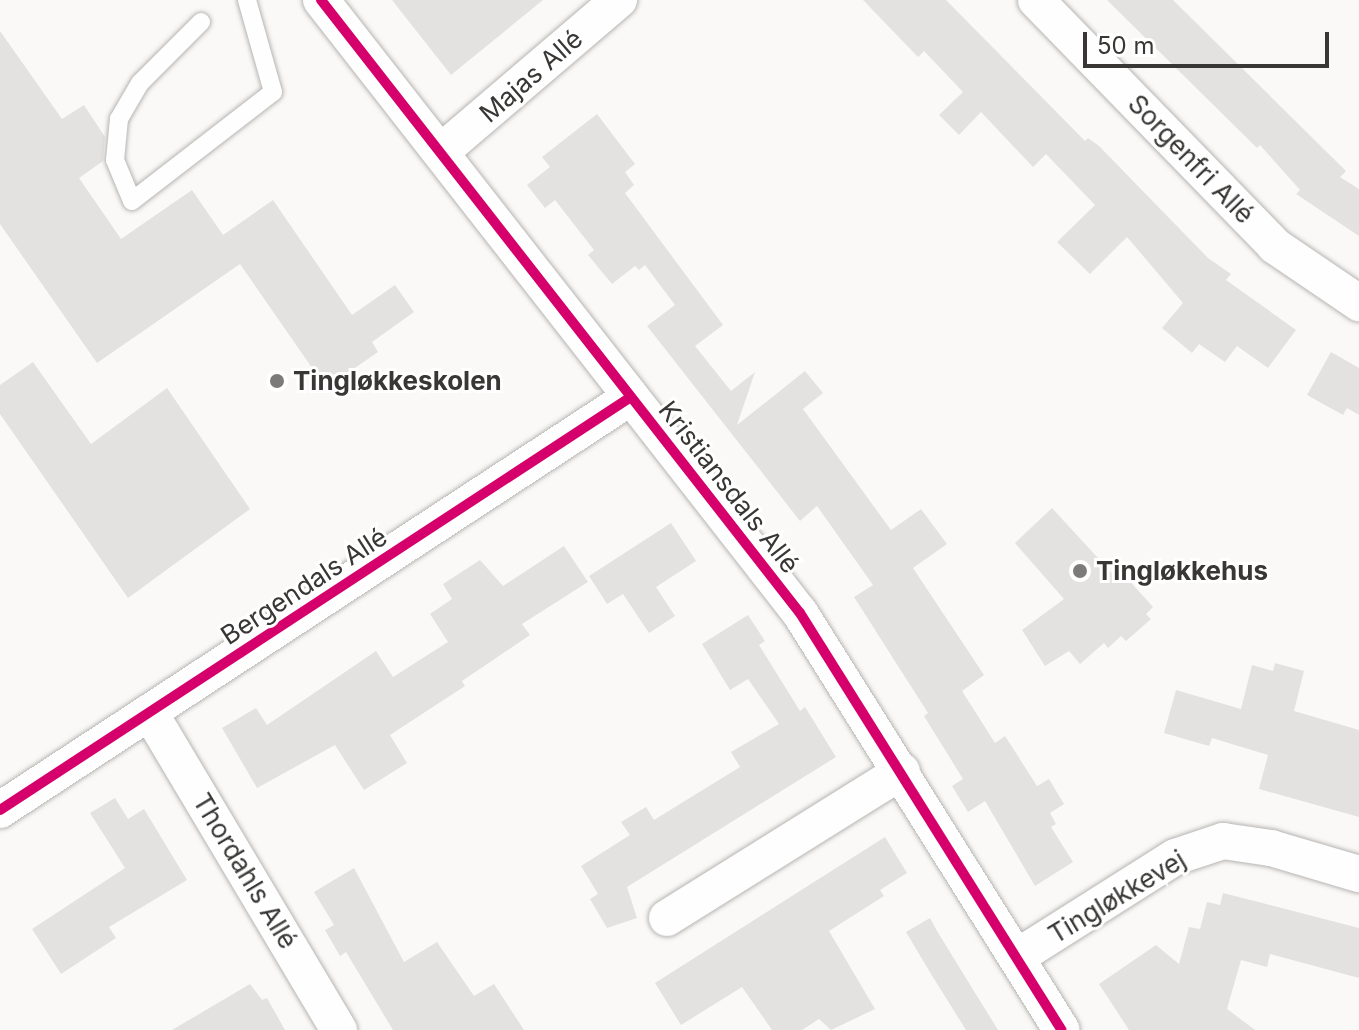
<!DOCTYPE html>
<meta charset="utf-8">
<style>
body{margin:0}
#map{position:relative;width:1359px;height:1030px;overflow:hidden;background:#fbf9f7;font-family:Inter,sans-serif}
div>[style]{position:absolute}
.building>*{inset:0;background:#e3e2e0}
.roads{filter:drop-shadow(0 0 2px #b6b5b3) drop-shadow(0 0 2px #b6b5b3)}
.service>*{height:18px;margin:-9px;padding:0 9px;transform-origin:9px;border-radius:9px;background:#fefefe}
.minor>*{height:36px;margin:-18px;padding:0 18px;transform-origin:18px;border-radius:18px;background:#fefefe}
.cycleway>*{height:10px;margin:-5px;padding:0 5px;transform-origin:5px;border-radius:5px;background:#d6006c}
.dots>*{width:22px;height:22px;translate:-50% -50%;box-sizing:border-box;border:4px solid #fff;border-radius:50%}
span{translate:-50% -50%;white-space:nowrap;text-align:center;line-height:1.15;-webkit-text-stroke:6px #fff;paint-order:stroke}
.street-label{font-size:26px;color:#383735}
.poi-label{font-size:26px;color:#383735;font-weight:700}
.left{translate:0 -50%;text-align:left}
.scale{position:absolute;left:1083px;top:32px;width:246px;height:36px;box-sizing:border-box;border:4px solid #383735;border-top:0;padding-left:10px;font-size:24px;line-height:28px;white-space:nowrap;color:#383735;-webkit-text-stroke:6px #fff;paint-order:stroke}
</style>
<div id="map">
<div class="building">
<div style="clip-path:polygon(392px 0,543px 0,451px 75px)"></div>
<div style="clip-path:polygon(863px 0,946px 0,1085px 141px,1088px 138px,1099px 146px,1208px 258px,1231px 274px,1226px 280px,1296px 330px,1268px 368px,1237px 346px,1225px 362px,1199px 344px,1192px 353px,1162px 328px,1183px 303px,1127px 237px,1090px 274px,1057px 242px,1095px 205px,1046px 154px,1033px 167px,981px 112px,959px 135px,939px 115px,963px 92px,924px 51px,918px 57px)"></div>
<div style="clip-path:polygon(1107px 0,1173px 0,1346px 171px,1340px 177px,1359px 189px,1359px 236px,1296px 194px,1300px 190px,1260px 145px,1257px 148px)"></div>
<div style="clip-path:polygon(0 31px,62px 119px,84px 105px,105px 137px,103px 161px,79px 178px,121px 239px,192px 190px,223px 235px,273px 200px,352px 315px,395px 285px,414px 312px,372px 342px,378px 352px,326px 388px,240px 264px,97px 363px,0 224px)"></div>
<div style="clip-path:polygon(597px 114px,635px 164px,625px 172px,634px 185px,625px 193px,723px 325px,695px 346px,731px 391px,755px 372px,737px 425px,805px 371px,823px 393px,803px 409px,891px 530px,921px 509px,947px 544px,913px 568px,984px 675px,962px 691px,995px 743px,1005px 736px,1037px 786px,1049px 779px,1064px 804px,1050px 813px,1056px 824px,1051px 827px,1073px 862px,1035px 886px,985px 801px,968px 812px,952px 786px,963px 779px,924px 716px,928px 713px,854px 597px,873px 585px,817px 506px,800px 521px,647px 326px,675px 305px,645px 265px,639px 270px,635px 266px,612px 284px,588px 255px,594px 250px,555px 200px,545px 208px,527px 185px,550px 167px,542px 157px)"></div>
<div style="clip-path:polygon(1331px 352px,1359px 368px,1359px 415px,1347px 408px,1343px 415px,1307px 395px)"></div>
<div style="clip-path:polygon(33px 362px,91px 444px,167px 388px,250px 509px,128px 598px,0 414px,0 385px)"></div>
<div style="clip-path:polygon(1052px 508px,1120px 582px,1126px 577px,1153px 607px,1146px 614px,1151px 619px,1126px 641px,1121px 636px,1108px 648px,1104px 643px,1080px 664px,1069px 651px,1045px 666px,1022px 630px,1064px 599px,1015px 543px)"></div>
<div style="clip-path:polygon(671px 523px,696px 561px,656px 587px,675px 616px,649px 633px,623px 594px,607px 604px,589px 576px)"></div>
<div style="clip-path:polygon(564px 546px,588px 582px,522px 624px,530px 635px,462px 681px,465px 686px,390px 735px,407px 763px,364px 790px,335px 745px,257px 788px,222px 728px,256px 708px,267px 725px,376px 651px,393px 677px,448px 642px,430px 614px,452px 599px,443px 584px,480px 560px,503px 586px)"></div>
<div style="clip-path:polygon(748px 615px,765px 641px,759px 645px,800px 711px,805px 707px,836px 757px,627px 887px,637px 918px,607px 928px,590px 899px,598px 894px,581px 866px,630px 835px,621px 822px,646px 807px,654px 820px,740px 767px,731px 752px,779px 724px,748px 679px,730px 690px,702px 644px)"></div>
<div style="clip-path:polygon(1275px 663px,1304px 671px,1294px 711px,1359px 730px,1359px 817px,1259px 789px,1268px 755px,1212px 738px,1209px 746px,1164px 733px,1176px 690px,1241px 709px,1252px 665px,1273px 671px)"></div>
<div style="clip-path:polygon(115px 798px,128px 819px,144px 809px,187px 880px,109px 927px,116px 938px,61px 974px,32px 929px,125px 868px,90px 813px)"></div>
<div style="clip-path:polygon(885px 837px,907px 873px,880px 890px,884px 896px,829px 931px,875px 1009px,831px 1030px,819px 1019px,802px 1030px,772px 1030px,742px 987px,681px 1025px,655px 983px)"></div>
<div style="clip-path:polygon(354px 868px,404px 962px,437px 942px,474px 996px,494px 984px,524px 1030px,393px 1030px,346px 952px,340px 956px,325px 930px,334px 925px,314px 892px)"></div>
<div style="clip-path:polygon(1223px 893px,1359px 928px,1359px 978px,1270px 954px,1267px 967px,1241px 960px,1227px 1009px,1255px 1030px,1129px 1030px,1099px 984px,1156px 945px,1179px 964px,1189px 927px,1200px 929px,1207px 902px,1220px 905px)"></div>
<div style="clip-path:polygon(930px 918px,937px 931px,998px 1030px,966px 1030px,931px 974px,906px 932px)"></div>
<div style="clip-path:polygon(250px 984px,262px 1000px,267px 998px,285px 1030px,172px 1030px)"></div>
</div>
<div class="roads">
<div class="service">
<div style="left:201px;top:22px;width:86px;rotate:135deg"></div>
<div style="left:140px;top:83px;width:42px;rotate:120.3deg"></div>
<div style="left:119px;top:119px;width:41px;rotate:95.6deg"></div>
<div style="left:115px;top:160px;width:44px;rotate:67.5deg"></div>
<div style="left:132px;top:201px;width:178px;rotate:-37.7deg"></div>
<div style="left:273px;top:92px;width:96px;rotate:-105.8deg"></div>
</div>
<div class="minor">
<div style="left:321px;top:0;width:778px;rotate:52deg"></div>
<div style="left:800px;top:613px;width:492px;rotate:57.9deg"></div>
<div style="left:1036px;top:0;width:343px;rotate:45.8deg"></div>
<div style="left:1275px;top:246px;width:102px;rotate:34.2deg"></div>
<div style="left:442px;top:151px;width:233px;rotate:-40.5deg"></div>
<div style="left:150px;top:713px;width:369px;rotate:59.2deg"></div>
<div style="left:0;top:810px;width:754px;rotate:-33.21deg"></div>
<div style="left:667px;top:918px;width:277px;rotate:-32deg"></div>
<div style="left:1017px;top:957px;width:187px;rotate:-32.3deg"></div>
<div style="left:1175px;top:857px;width:51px;rotate:-18.4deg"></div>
<div style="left:1223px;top:841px;width:49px;rotate:8.3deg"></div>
<div style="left:1271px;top:848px;width:92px;rotate:16.5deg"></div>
</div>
</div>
<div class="cycleway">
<div style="left:321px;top:0;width:778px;rotate:52deg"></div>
<div style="left:800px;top:613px;width:492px;rotate:57.9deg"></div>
<div style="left:0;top:810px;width:754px;rotate:-33.21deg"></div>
</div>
<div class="dots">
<div style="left:277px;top:381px;background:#7c7b79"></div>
<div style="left:1080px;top:571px;background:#7c7b79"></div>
</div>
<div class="street-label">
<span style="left:531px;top:76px;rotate:-41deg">Majas Allé</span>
<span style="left:1191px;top:159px;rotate:46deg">Sorgenfri Allé</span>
<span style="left:729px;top:487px;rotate:52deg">Kristiansdals Allé</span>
<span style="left:304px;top:586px;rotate:-33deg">Bergendals Allé</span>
<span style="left:245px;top:871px;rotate:59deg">Thordahls Allé</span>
<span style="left:1117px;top:897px;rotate:-31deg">Tingløkkevej</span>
</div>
<div class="poi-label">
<span class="left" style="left:293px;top:381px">Tingløkkeskolen</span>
<span class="left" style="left:1096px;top:571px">Tingløkkehus</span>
</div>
<div class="scale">50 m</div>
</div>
